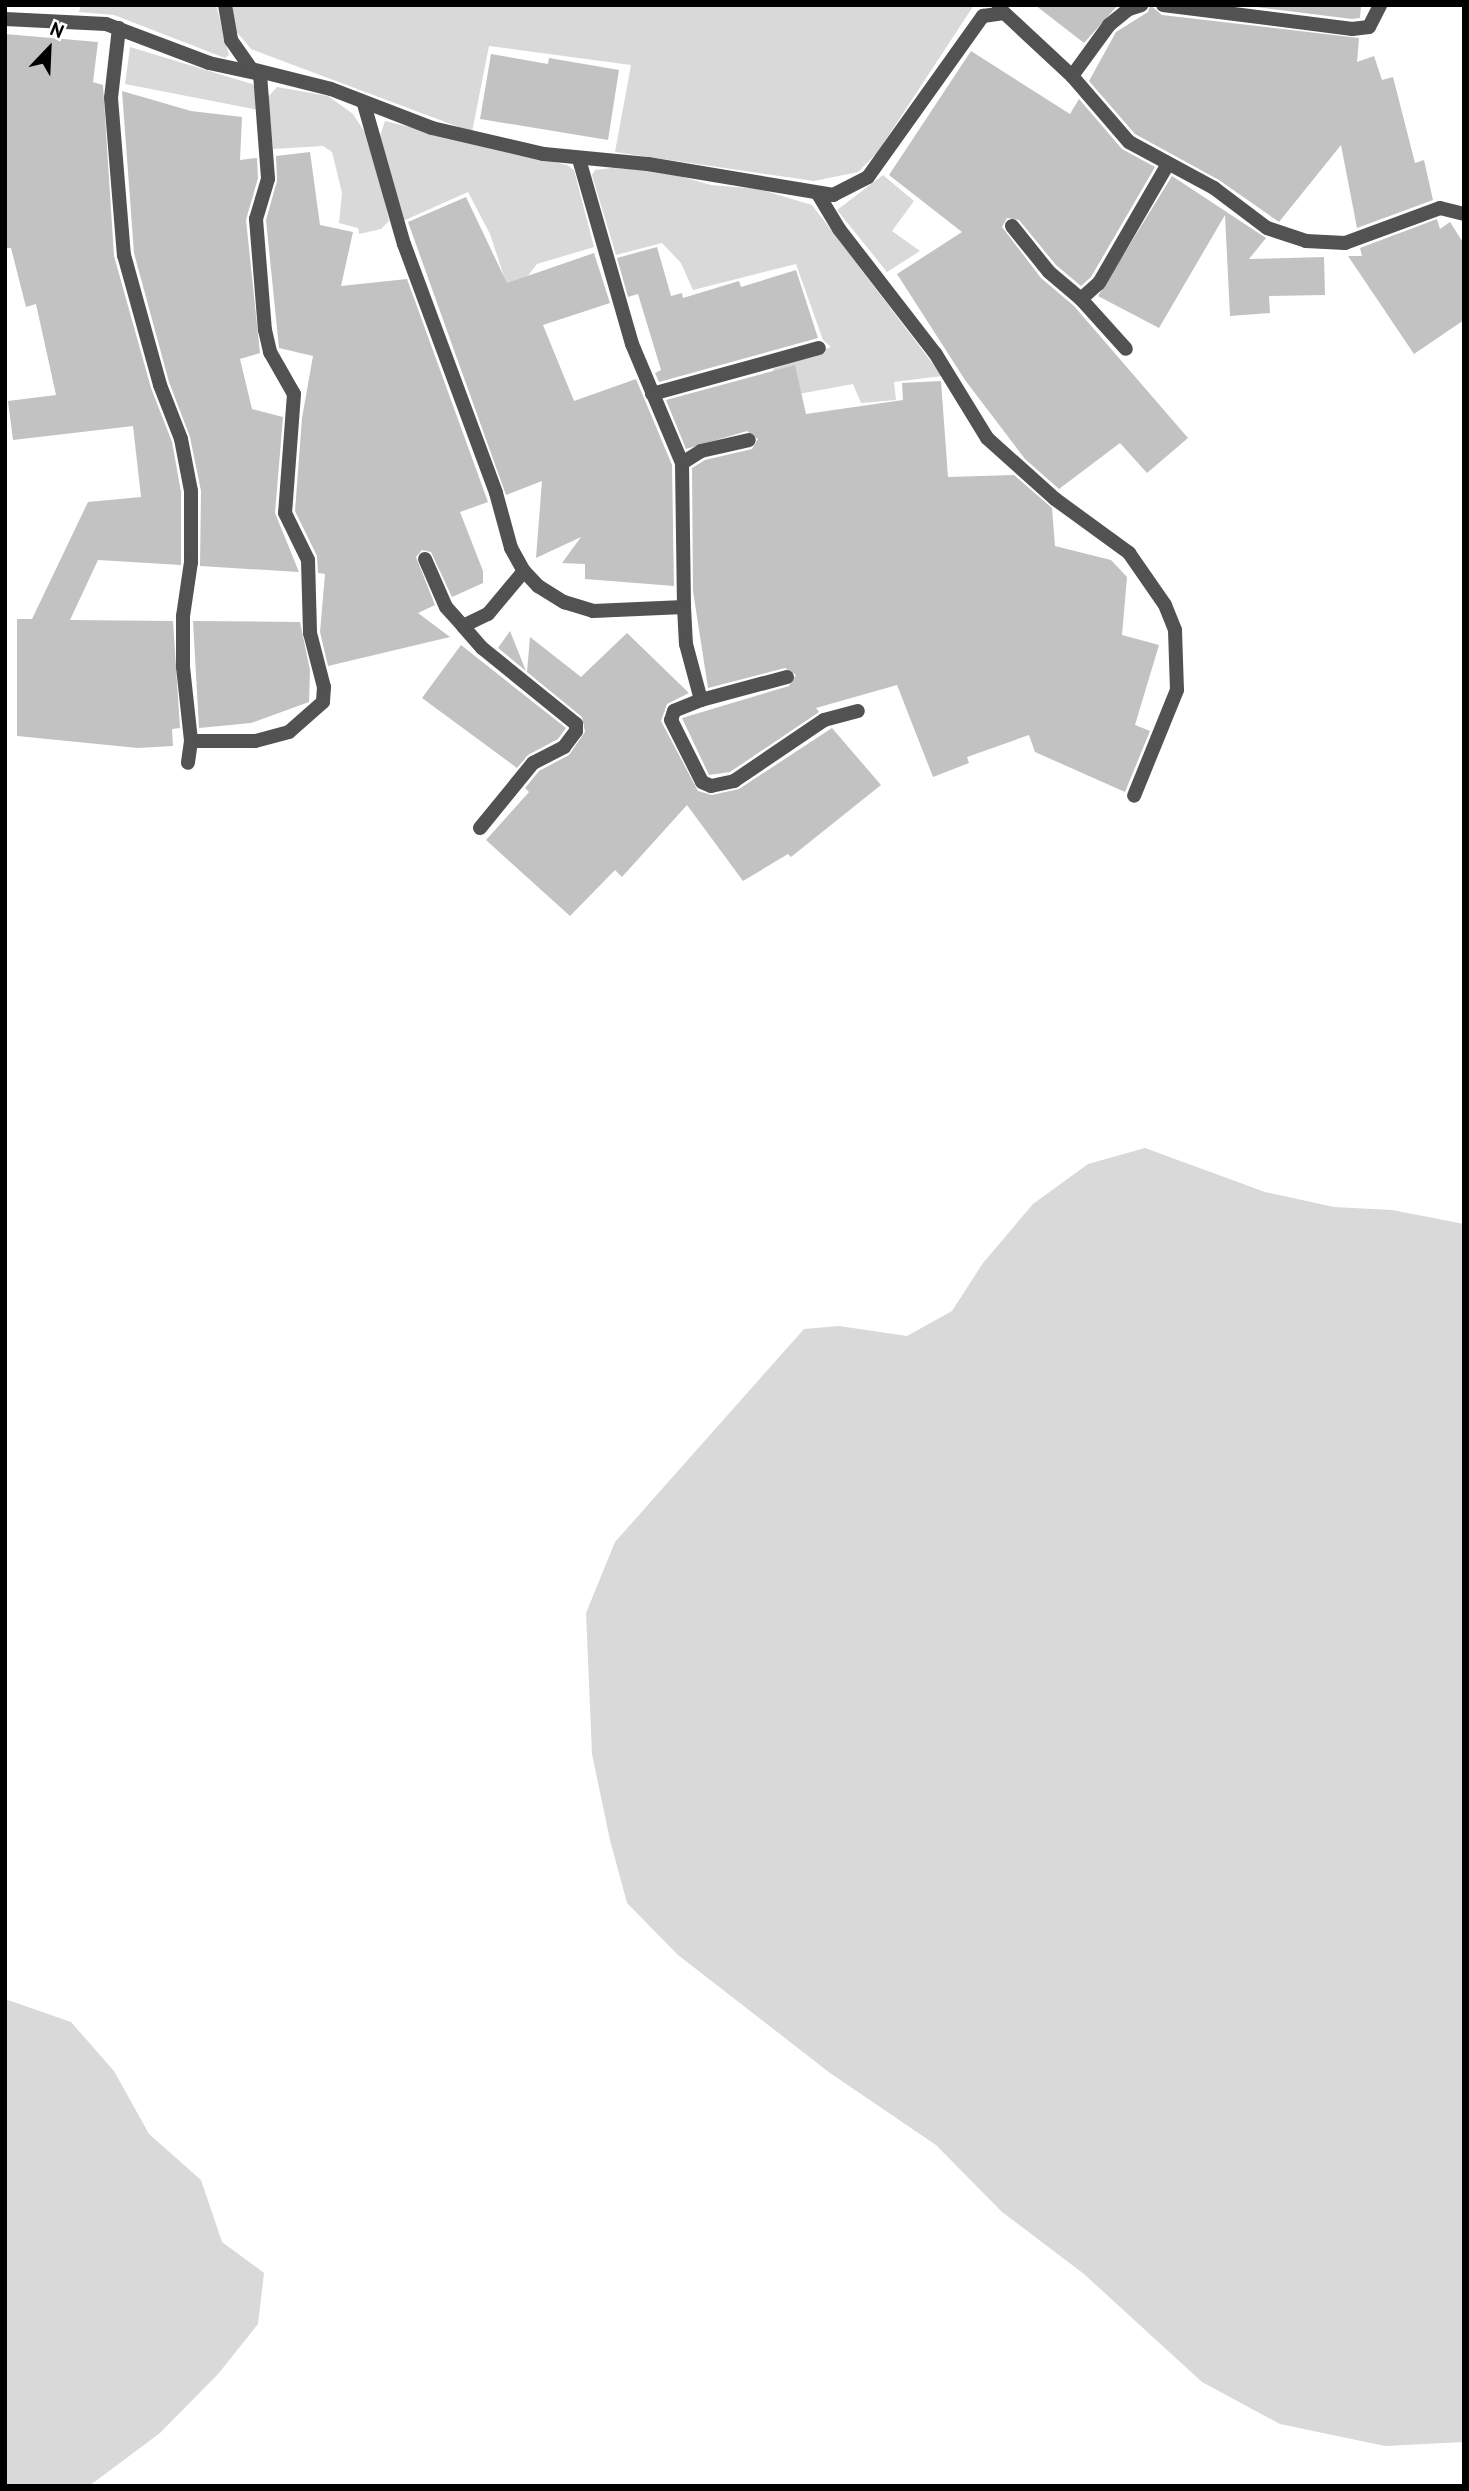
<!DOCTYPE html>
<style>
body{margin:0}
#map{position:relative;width:1469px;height:2491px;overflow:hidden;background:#fff;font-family:"PT Sans",sans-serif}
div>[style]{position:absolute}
.green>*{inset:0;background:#d9d9d9}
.building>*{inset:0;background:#c2c2c2}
.lane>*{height:14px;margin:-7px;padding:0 7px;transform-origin:7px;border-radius:7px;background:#525252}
.street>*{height:14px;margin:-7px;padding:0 7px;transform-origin:7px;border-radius:7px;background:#525252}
span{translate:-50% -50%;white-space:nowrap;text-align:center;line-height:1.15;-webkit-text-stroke:5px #fff;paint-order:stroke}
.frame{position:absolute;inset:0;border:7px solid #000;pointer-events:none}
.north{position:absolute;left:14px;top:14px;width:70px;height:70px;-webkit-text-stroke:5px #fff;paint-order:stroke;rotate:23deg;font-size:19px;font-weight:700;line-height:28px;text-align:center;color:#000}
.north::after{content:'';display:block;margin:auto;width:24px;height:32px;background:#000;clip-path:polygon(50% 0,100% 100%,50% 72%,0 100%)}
</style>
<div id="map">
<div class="green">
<div style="clip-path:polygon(81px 5px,216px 5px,229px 55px,225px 58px,114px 15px,79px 12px)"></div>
<div style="clip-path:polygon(232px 5px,797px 6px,974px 5px,877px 153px,858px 172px,814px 181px,615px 152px,631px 65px,489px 46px,472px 132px,251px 49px,235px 30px)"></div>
<div style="clip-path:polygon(130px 47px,252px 84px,258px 89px,259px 110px,125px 84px)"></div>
<div style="clip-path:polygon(277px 87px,328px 96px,353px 114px,368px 137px,379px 176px,389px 221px,381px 229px,359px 234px,358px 228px,339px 223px,342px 193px,332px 152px,323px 146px,273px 149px,268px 97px)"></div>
<div style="clip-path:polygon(385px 121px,567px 165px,574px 170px,594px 247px,537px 264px,511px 298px,490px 234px,468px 192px,403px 221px,380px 136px)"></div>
<div style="clip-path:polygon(611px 168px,661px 171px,711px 185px,759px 189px,812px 205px,942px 376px,894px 382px,896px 400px,861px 403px,853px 384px,782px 397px,773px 369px,831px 347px,823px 340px,796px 264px,693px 290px,681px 263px,662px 243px,616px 255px,592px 175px,595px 170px)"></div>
<div style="clip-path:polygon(883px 175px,914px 201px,892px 231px,920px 251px,887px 272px,837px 210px)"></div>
<div style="clip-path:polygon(1145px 1148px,1265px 1192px,1334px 1207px,1392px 1210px,1464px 1224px,1464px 2442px,1385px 2446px,1280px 2424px,1202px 2382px,1084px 2274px,1002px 2212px,936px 2145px,830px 2073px,678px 1955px,627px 1903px,610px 1840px,592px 1754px,586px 1613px,615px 1542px,804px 1329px,839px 1326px,907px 1336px,952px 1311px,983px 1263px,1033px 1204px,1088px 1164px)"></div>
<div style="clip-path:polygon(5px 1999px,71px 2022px,114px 2071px,149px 2134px,201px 2180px,222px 2242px,264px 2273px,258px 2324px,219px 2373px,160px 2433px,89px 2486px,5px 2486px)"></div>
</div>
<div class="building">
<div style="clip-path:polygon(1035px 5px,1118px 5px,1084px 43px)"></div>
<div style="clip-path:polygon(1150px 5px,1162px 15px,1359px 38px,1357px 62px,1374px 56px,1382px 80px,1393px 77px,1415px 163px,1424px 160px,1433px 200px,1357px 228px,1341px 145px,1279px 222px,1219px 180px,1135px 134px,1089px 81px,1116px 32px,1148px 12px)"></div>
<div style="clip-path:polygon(1241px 5px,1361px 5px,1360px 18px,1352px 19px)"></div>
<div style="clip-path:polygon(5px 34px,98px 42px,93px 82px,103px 85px,114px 256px,151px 388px,172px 442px,181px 492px,181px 565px,98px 560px,70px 620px,173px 621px,180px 728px,172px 729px,173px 746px,138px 748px,17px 736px,17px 619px,32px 619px,88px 502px,141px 497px,133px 426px,13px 440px,8px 401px,56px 395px,36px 304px,26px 307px,11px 248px,5px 248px)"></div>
<div style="clip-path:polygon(971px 51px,1070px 114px,1079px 99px,1122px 149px,1155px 167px,1091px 277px,1081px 286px,1056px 265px,1019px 220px,1007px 218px,1002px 227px,1041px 278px,1074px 306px,1188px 438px,1147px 473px,1120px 443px,1059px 489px,1025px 459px,965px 380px,897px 274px,962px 232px,889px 175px)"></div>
<div style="clip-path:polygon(491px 54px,548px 64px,549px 58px,619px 70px,608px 140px,480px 119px)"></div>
<div style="clip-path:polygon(122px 91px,191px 111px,242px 117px,240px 160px,257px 158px,258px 178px,246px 220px,260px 353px,240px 359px,252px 409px,283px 417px,275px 513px,299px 572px,200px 566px,201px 491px,190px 437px,169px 382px,134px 253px)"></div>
<div style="clip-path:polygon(310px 152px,320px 225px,353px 232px,341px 286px,407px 279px,488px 502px,460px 512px,483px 571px,483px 583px,452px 597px,431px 552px,422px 550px,416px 557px,435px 605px,418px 613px,450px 637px,328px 666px,320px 632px,325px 574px,318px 573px,317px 556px,295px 511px,302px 418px,313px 356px,279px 348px,266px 220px,277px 181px,276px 156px)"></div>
<div style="clip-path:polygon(1172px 176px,1266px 238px,1249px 259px,1324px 257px,1325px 295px,1269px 296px,1270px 313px,1230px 316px,1225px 215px,1159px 328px,1098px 296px)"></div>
<div style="clip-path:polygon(466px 197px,507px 283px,594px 253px,610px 303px,543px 325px,574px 401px,636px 379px,672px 465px,674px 586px,585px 579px,585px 564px,562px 563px,581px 537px,536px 558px,542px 481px,506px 495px,408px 222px)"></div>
<div style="clip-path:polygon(1437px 219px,1440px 229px,1450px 222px,1464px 244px,1464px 320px,1414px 354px,1348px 256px,1362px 256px,1360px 248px)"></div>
<div style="clip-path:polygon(657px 247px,671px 296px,682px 293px,683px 298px,739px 281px,741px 287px,796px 270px,818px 338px,659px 382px,655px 373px,661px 370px,638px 294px,628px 297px,617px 258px)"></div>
<div style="clip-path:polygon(795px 365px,806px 414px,903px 400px,902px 383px,941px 381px,948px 477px,1014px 475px,1052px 508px,1055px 546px,1111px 560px,1127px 577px,1122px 635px,1159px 645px,1135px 725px,1150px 731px,1125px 792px,1035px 752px,1029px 735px,967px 757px,969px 763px,933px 777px,897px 685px,816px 708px,819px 712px,730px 772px,709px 775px,682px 718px,789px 686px,796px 675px,785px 668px,708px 688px,693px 591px,692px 468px,705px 460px,752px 449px,758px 439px,747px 431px,686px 449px,666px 400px)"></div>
<div style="clip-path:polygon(193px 621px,300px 622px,310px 670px,309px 702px,251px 723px,199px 728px)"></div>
<div style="clip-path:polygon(510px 631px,526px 671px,498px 648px)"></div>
<div style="clip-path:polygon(627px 633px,689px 693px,667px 704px,661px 721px,698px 791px,712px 795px,739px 789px,832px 728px,881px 785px,791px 857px,788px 854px,743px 881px,687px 805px,622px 877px,615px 870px,570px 916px,486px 840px,529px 792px,525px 788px,539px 771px,569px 755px,585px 732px,582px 717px,527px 672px,530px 637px,581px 677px)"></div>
<div style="clip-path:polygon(461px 645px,566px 728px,558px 739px,528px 755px,517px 768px,422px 698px)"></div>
</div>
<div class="lane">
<div style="left:1163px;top:5px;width:191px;rotate:7.2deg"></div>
<div style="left:1352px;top:29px;width:17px;rotate:-7deg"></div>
<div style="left:1369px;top:27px;width:25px;rotate:-63deg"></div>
<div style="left:5px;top:19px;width:101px;rotate:2.8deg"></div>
<div style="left:106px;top:24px;width:110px;rotate:20.7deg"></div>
<div style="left:209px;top:63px;width:52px;rotate:12.2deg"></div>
<div style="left:260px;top:74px;width:105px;rotate:85.6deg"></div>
<div style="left:268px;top:179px;width:42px;rotate:106.7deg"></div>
<div style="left:256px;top:219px;width:111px;rotate:85.4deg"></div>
<div style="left:265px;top:330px;width:23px;rotate:77deg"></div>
<div style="left:270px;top:352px;width:48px;rotate:60.3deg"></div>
<div style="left:294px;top:394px;width:119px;rotate:94.3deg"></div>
<div style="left:285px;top:513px;width:52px;rotate:63.9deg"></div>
<div style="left:308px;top:560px;width:73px;rotate:88.4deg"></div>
<div style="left:310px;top:633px;width:56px;rotate:75.5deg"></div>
<div style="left:324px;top:687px;width:15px;rotate:94deg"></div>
<div style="left:323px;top:702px;width:45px;rotate:138.6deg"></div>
<div style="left:289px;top:732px;width:35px;rotate:165deg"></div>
<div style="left:255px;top:741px;width:64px;rotate:180deg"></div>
<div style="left:119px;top:28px;width:70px;rotate:96.5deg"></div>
<div style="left:111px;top:98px;width:158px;rotate:85.3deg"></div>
<div style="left:124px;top:255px;width:135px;rotate:74.5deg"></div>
<div style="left:160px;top:385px;width:58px;rotate:68.7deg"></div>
<div style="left:181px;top:439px;width:53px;rotate:79.1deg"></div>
<div style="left:191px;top:491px;width:71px;rotate:90deg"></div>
<div style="left:191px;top:562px;width:55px;rotate:98.4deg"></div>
<div style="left:183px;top:616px;width:51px;rotate:90deg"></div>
<div style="left:183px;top:667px;width:74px;rotate:83.8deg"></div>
<div style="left:191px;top:741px;width:22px;rotate:98deg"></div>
<div style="left:1072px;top:76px;width:63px;rotate:-54deg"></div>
<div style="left:1109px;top:25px;width:26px;rotate:-39deg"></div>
<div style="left:1129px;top:9px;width:13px;rotate:-18deg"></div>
<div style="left:364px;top:104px;width:146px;rotate:74.1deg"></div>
<div style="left:404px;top:244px;width:265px;rotate:69.7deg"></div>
<div style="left:496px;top:493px;width:57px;rotate:74.7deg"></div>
<div style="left:511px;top:548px;width:26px;rotate:61deg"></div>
<div style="left:524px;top:571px;width:21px;rotate:47deg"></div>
<div style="left:538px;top:586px;width:31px;rotate:32deg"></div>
<div style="left:564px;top:602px;width:30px;rotate:17deg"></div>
<div style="left:593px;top:611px;width:91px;rotate:-2.5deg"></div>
<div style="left:684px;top:607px;width:144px;rotate:-90.8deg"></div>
<div style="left:682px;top:463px;width:129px;rotate:-112.8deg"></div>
<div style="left:632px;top:344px;width:192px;rotate:-106deg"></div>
<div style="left:1012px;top:226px;width:59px;rotate:51.2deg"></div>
<div style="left:1049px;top:272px;width:42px;rotate:40.2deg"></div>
<div style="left:1081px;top:299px;width:24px;rotate:-42deg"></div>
<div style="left:1099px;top:283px;width:138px;rotate:-59.9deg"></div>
<div style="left:1081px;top:299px;width:67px;rotate:48deg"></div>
<div style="left:652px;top:394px;width:173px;rotate:-15.4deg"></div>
<div style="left:682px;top:463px;width:22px;rotate:-32deg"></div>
<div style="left:701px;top:451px;width:49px;rotate:-12.9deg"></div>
<div style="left:425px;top:559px;width:52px;rotate:66.4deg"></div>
<div style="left:446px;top:607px;width:25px;rotate:48deg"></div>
<div style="left:684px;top:607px;width:37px;rotate:87deg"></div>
<div style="left:686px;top:644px;width:58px;rotate:75deg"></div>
<div style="left:701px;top:700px;width:29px;rotate:158deg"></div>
<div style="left:674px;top:711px;width:9px;rotate:108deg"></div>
<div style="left:671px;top:720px;width:69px;rotate:63.4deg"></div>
<div style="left:702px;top:782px;width:10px;rotate:24deg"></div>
<div style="left:711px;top:786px;width:24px;rotate:-12deg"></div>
<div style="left:734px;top:781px;width:109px;rotate:-34.1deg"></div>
<div style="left:824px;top:720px;width:35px;rotate:-15deg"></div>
<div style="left:701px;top:700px;width:89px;rotate:-15deg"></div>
<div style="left:480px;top:828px;width:84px;rotate:-50.8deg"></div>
<div style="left:533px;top:763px;width:35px;rotate:-27deg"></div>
<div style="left:564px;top:747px;width:20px;rotate:-53deg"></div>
<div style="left:576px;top:731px;width:7px;rotate:-90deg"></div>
<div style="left:576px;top:724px;width:121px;rotate:-141deg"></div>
<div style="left:482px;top:648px;width:29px;rotate:-131deg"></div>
<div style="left:463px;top:626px;width:28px;rotate:-26deg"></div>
<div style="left:488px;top:614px;width:56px;rotate:-50.1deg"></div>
</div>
<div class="street">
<div style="left:225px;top:5px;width:36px;rotate:80deg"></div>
<div style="left:231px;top:40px;width:35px;rotate:55deg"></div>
<div style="left:251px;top:69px;width:82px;rotate:14deg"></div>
<div style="left:331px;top:89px;width:108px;rotate:21.1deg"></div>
<div style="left:432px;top:128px;width:115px;rotate:13.1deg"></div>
<div style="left:544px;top:154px;width:104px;rotate:5.5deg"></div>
<div style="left:648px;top:164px;width:188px;rotate:9.5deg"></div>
<div style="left:833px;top:195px;width:39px;rotate:-27deg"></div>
<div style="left:868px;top:177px;width:198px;rotate:-54.5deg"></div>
<div style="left:983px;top:16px;width:21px;rotate:-8deg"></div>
<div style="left:999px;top:8px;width:100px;rotate:43deg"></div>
<div style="left:1072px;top:76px;width:87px;rotate:49.2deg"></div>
<div style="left:1129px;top:142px;width:97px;rotate:28.4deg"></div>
<div style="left:1214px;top:188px;width:66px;rotate:37deg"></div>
<div style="left:1267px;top:228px;width:41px;rotate:18.4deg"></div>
<div style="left:1306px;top:241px;width:39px;rotate:3deg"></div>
<div style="left:1345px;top:243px;width:101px;rotate:-20.2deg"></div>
<div style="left:1440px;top:208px;width:25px;rotate:14deg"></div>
<div style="left:818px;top:194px;width:41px;rotate:59deg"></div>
<div style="left:839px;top:229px;width:157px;rotate:52.3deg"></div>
<div style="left:935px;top:353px;width:100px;rotate:58.5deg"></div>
<div style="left:987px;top:438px;width:91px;rotate:41.9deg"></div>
<div style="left:1055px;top:499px;width:92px;rotate:36.1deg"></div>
<div style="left:1129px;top:553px;width:63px;rotate:55.3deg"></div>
<div style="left:1165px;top:605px;width:27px;rotate:68deg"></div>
<div style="left:1175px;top:630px;width:60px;rotate:88.1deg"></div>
<div style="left:1177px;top:690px;width:114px;rotate:112.1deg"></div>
</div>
<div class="frame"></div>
<div class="north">N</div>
</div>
